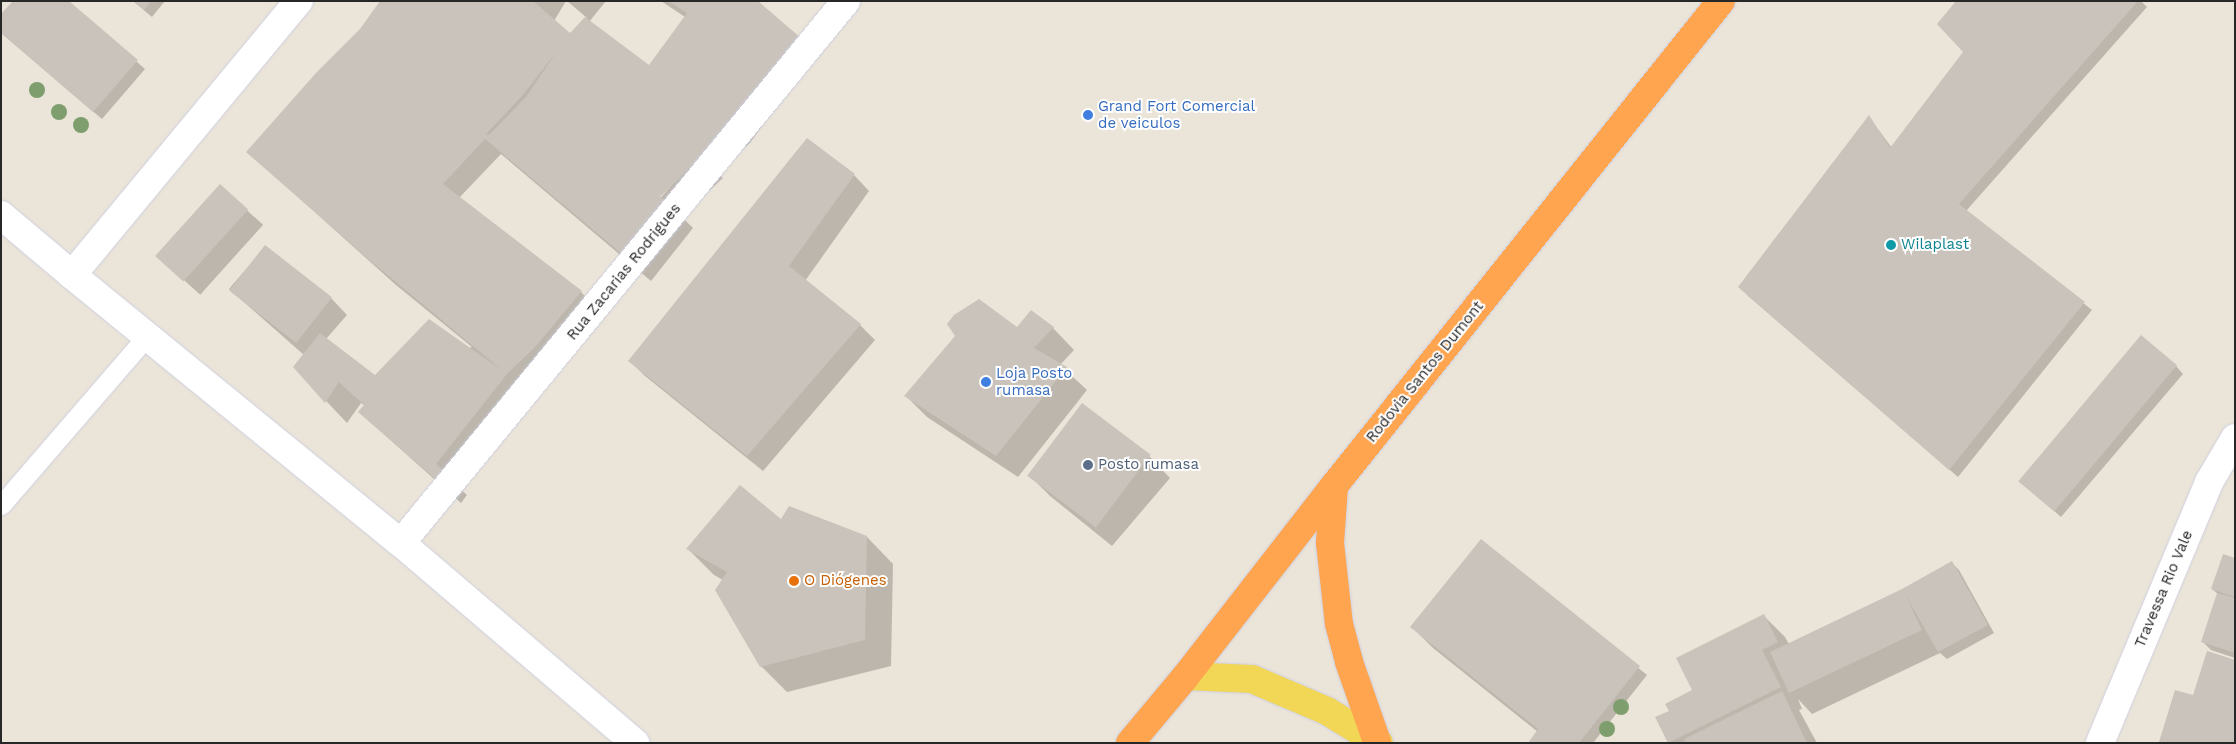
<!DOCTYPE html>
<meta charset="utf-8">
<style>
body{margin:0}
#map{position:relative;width:2236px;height:744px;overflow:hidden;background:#ebe4d8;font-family:"Work Sans",sans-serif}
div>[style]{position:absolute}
.shadow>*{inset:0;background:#0003;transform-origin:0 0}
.building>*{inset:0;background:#c9c3bb;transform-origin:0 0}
.roads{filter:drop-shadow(0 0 1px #ced0e1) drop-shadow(0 0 1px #ced0e1)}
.lane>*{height:19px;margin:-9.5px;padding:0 9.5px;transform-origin:9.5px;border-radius:9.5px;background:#fff}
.street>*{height:28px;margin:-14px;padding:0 14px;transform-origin:14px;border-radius:14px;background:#fff}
.secondary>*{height:28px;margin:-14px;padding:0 14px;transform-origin:14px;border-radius:14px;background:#fff}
.primary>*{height:28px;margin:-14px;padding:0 14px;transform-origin:14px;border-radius:14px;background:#f2d655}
.highway>*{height:28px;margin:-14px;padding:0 14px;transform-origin:14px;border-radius:14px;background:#ffa44f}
.trees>*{width:16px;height:16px;margin:-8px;border-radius:50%;background:#7e9e6e}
.dots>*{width:14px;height:14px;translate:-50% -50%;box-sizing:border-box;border:2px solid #fff;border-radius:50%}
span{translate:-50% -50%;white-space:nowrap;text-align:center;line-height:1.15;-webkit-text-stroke:4px #fff;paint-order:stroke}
.shop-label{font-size:15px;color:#366cbe}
.left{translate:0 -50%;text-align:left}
.culture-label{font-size:15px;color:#0d838f}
.street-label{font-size:15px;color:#272727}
.service-label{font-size:15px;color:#4e5e75}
.food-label{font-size:15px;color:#c56008}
.frame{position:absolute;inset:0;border:2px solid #272727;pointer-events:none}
</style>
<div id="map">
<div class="shadow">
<div style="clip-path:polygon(67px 1px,145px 69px,102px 119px,1px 33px)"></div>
<div style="clip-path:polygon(133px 1px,165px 1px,152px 17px)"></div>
<div style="clip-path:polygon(evenodd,382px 1px,566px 1px,554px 21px,571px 34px,587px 18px,567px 1px,606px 1px,589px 22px,649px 66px,685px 17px,661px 1px,756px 1px,784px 95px,750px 143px,717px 172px,723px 178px,695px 204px,676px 211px,693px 228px,651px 281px,501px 154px,459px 198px,581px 292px,596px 307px,457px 486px,467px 495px,461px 503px,359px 412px,365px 406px,361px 403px,347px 423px,294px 367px,304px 355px,229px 289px,265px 247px,332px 299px,347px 315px,326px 339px,375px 376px,472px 347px,396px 285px,248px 152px,361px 29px,382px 1px,670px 184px,672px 185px,657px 202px,655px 200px,670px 184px)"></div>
<div style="clip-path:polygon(1958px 1px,2141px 1px,2147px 7px,1966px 211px,2092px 310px,1958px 477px,1747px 295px,1869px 117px,1892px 148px,1965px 52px)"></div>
<div style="clip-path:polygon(854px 175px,869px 191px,805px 281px,860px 325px,875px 340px,763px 471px,645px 376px,630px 361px)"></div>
<div style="left:220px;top:186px;width:58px;height:94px;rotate:42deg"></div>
<div style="clip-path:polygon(1053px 328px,1074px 350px,1060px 365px,1087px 390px,1018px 477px,927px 417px,906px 396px,1017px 329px)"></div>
<div style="clip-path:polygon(2176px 366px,2183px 374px,2061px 517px,2027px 487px)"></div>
<div style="clip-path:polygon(1083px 405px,1149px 456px,1170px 478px,1112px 546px,1050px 496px,1029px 475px)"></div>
<div style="clip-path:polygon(781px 520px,867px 537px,893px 564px,891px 666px,787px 692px,761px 666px,723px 580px,714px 575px,688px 549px)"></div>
<div style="clip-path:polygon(1481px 541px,1647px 675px,1593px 743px,1530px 743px,1538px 732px,1433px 648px,1412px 627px)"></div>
<div style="clip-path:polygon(2235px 559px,2235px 658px,2211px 650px,2203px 642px,2218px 594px,2212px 589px)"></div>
<div style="clip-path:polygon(1952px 563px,1959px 570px,1994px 633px,1947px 659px,1940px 653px,1812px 714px,1798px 699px,1802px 709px,1799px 710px,1817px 743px,1670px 743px,1657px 718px,1671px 711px,1694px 691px,1763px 615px,1785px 637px,1789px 644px,1903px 590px)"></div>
<div style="clip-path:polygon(2160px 742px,2235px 743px,2161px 743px)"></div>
</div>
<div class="building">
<div style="clip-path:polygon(13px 1px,69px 1px,138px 60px,93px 112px,1px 33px,1px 14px)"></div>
<div style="clip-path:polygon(134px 1px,151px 1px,144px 10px)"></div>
<div style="clip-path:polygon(evenodd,380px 1px,533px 1px,570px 33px,585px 17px,649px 65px,687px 13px,668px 1px,758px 1px,802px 39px,702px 156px,660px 197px,673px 205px,629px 260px,485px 139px,443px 184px,582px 291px,535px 347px,507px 374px,436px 464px,446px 473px,439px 482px,358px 412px,364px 405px,339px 382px,325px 403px,293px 367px,320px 333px,375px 375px,429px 319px,503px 371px,373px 263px,246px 152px,316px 73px,360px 29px,380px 1px,557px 51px,526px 97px,489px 135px,486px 134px,522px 96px,557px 51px)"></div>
<div style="clip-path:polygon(1956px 1px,2138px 1px,1959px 204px,2085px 302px,1949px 470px,1738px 287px,1869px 115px,1890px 148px,1963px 52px,1937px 24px)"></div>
<div style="clip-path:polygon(807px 138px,855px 174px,789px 266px,861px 324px,747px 456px,628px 361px)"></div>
<div style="left:220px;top:184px;width:38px;height:97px;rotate:42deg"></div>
<div style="left:265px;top:245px;width:85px;height:58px;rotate:38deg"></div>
<div style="clip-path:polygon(979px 299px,1017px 327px,1031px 310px,1054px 327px,1034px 348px,1067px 367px,996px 456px,904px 396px,955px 336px,947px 324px,954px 315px)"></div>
<div style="left:2141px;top:335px;width:47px;height:191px;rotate:40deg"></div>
<div style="left:1082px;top:403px;width:86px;height:91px;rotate:37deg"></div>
<div style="clip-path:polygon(740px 485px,781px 519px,789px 506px,867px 536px,865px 640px,760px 667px,715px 590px,727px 572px,686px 549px)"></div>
<div style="clip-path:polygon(1481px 539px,1640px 666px,1579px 743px,1528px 743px,1538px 729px,1410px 627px)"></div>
<div style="clip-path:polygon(2223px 554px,2235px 558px,2235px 597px,2211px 589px)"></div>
<div style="clip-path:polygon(1952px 561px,1988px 625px,1938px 652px,1905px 594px,1922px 630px,1789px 693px,1770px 652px,1902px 589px)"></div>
<div style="clip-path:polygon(2217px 593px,2235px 598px,2235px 653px,2201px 642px)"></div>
<div style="clip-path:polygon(1764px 614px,1778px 642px,1762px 650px,1781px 687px,1668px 743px,1655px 717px,1669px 711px,1665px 704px,1692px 690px,1676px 658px)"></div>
<div style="clip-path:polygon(2207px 651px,2235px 660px,2235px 743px,2159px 742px,2175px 690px,2193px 695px)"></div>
<div style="clip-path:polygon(1782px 691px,1807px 743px,1686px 743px,1684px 739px)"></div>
</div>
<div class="roads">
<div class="lane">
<div style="left:1px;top:505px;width:223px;rotate:-49.2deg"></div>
</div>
<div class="street">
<div style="left:72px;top:275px;width:356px;rotate:-50.4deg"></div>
<div style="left:401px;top:543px;width:701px;rotate:-50.61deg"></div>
<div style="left:2100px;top:743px;width:283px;rotate:-67.3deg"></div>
<div style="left:2209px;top:482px;width:51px;rotate:-59.4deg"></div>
</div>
<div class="secondary">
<div style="left:1px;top:215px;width:93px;rotate:40.2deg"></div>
<div style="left:72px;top:275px;width:424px;rotate:39.2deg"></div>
<div style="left:401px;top:543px;width:308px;rotate:40.5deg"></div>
</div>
<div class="primary">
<div style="left:1186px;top:676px;width:66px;rotate:2.6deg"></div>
<div style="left:1252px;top:679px;width:82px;rotate:23.1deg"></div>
<div style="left:1327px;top:711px;width:61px;rotate:31.6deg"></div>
</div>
<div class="highway">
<div style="left:1334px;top:486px;width:57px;rotate:94deg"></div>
<div style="left:1330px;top:543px;width:81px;rotate:83.7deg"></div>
<div style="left:1339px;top:624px;width:39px;rotate:75deg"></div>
<div style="left:1349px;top:662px;width:85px;rotate:70.7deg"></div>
<div style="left:1130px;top:743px;width:87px;rotate:-50.1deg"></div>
<div style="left:1186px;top:676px;width:241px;rotate:-52.1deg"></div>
<div style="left:1334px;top:486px;width:620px;rotate:-51.41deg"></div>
</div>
</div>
<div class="trees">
<div style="left:37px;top:90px"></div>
<div style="left:59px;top:112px"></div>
<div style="left:81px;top:125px"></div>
<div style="left:1621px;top:707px"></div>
<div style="left:1607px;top:729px"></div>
</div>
<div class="dots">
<div style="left:1088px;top:115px;background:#3f7fe0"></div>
<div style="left:1891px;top:245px;background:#0f9aa8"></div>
<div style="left:986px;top:382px;background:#3f7fe0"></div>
<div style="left:1088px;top:465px;background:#5c6f8a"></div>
<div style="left:794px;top:581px;background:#e8710a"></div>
</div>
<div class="shop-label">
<span class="left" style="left:1098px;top:115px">Grand Fort Comercial<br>de veiculos</span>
<span class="left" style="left:996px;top:382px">Loja Posto<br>rumasa</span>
</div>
<div class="culture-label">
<span class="left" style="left:1901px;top:245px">Wilaplast</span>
</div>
<div class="street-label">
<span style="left:624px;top:272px;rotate:-51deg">Rua Zacarias Rodrigues</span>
<span style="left:1425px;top:372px;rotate:-51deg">Rodovia Santos Dumont</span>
<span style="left:2164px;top:589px;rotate:-67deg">Travessa Rio Vale</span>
</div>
<div class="service-label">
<span class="left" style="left:1098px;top:465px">Posto rumasa</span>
</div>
<div class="food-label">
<span class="left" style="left:804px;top:581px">O Diógenes</span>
</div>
<div class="frame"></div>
</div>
